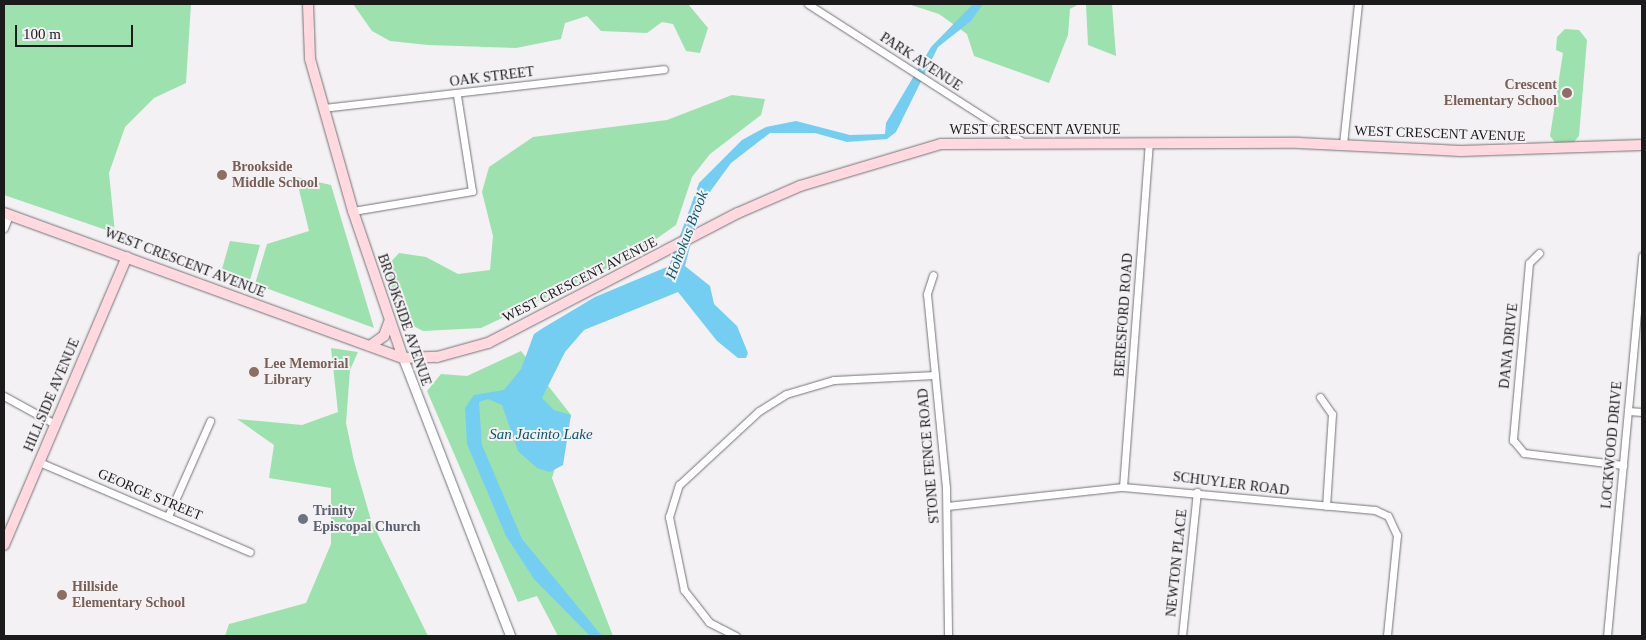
<!DOCTYPE html>
<style>
body{margin:0}
#map{position:relative;width:1646px;height:640px;overflow:hidden;background:#f3f1f4;font-family:"Times New Roman",serif}
div>[style]{position:absolute}
.green>*{inset:0;background:#9de1ae}
.water>*{inset:0;background:#74cef1}
.stream>*{height:2.5px;margin:-1.25px;padding:0 1.25px;transform-origin:1.25px;border-radius:1.25px;background:#74cef1}
.roads{filter:drop-shadow(0 0 1px #747376) drop-shadow(0 0 1px #747376)}
.minor>*{height:7px;margin:-3.5px;padding:0 3.5px;transform-origin:3.5px;border-radius:3.5px;background:#fff}
.tertiary>*{height:9px;margin:-4.5px;padding:0 4.5px;transform-origin:4.5px;border-radius:4.5px;background:#fff}
.secondary>*{height:10px;margin:-5px;padding:0 5px;transform-origin:5px;border-radius:5px;background:#ffd9df}
.dots>*{width:14px;height:14px;translate:-50% -50%;box-sizing:border-box;border:2px solid #f3f1f4;border-radius:50%}
span{translate:-50% -50%;white-space:nowrap;text-align:center;line-height:1.15;-webkit-text-stroke:4px #f3f1f4;paint-order:stroke}
.street-label{font-size:14px;color:#1b1b1c}
.education-label{font-size:14px;color:#785e54;font-weight:700}
.right{translate:-100% -50%;text-align:right}
.left{translate:0 -50%;text-align:left}
.worship-label{font-size:14px;color:#5b616d;font-weight:700}
.water-label{font-size:15px;color:#0a576f;font-style:italic}
.frame{position:absolute;inset:0;border:5px solid #1b1b1c;pointer-events:none}
.scale{position:absolute;left:15px;top:25px;width:118px;height:22px;box-sizing:border-box;border:2px solid #1b1b1c;border-top:0;padding-left:6px;font-size:15px;line-height:18px;white-space:nowrap;color:#1b1b1c;-webkit-text-stroke:4px #f3f1f4;paint-order:stroke}
</style>
<div id="map">
<div class="green">
<div style="clip-path:polygon(4px 4px,191px 4px,186px 83px,154px 98px,125px 127px,109px 173px,115px 233px,4px 195px)"></div>
<div style="clip-path:polygon(353px 4px,688px 4px,708px 28px,700px 53px,686px 51px,673px 24px,662px 22px,647px 33px,601px 31px,587px 16px,565px 23px,561px 39px,516px 48px,428px 45px,390px 41px,372px 31px)"></div>
<div style="clip-path:polygon(908px 4px,1079px 4px,1070px 9px,1068px 35px,1049px 83px,974px 56px,967px 34px,939px 14px)"></div>
<div style="clip-path:polygon(1086px 4px,1112px 4px,1116px 56px,1088px 45px)"></div>
<div style="clip-path:polygon(1565px 29px,1579px 30px,1587px 40px,1579px 136px,1573px 143px,1557px 145px,1550px 136px,1563px 53px,1556px 50px,1557px 37px)"></div>
<div style="clip-path:polygon(732px 95px,765px 99px,761px 115px,710px 154px,692px 177px,676px 225px,629px 258px,481px 328px,423px 331px,398px 318px,387px 266px,399px 253px,426px 257px,458px 274px,490px 270px,493px 236px,482px 192px,489px 167px,533px 137px,667px 120px)"></div>
<div style="clip-path:polygon(296px 177px,331px 185px,374px 328px,255px 284px,267px 244px,309px 231px)"></div>
<div style="clip-path:polygon(230px 241px,260px 245px,250px 280px,220px 276px)"></div>
<div style="clip-path:polygon(331px 348px,358px 352px,350px 370px,346px 423px,354px 461px,371px 520px,428px 636px,225px 636px,229px 624px,306px 603px,331px 544px,331px 488px,269px 478px,274px 445px,237px 419px,302px 425px,338px 412px)"></div>
<div style="clip-path:polygon(521px 351px,571px 415px,552px 478px,613px 636px,558px 636px,537px 596px,518px 602px,427px 391px,441px 374px,467px 376px)"></div>
</div>
<div class="water">
<div style="clip-path:polygon(973px 4px,983px 4px,971px 21px,938px 47px,896px 132px,887px 139px,847px 142px,815px 133px,770px 133px,731px 163px,701px 204px,685px 266px,710px 286px,714px 304px,737px 326px,748px 353px,746px 358px,738px 358px,717px 341px,678px 292px,584px 330px,565px 352px,542px 398px,554px 410px,571px 415px,563px 465px,550px 472px,537px 468px,518px 451px,502px 405px,488px 399px,479px 402px,482px 445px,522px 539px,602px 636px,590px 636px,534px 579px,506px 536px,467px 444px,465px 408px,474px 395px,504px 390px,521px 369px,534px 334px,543px 328px,595px 297px,669px 266px,699px 183px,742px 140px,766px 127px,796px 121px,850px 135px,885px 134px,886px 123px,931px 47px)"></div>
</div>
<div class="stream">
<div style="left:780px;top:131px;width:27px"></div>
</div>
<div class="roads">
<div class="minor">
<div style="left:808px;top:4px;width:253px;rotate:32.7deg"></div>
<div style="left:323px;top:108px;width:343px;rotate:-6.5deg"></div>
<div style="left:1343px;top:144px;width:141px;rotate:-83.9deg"></div>
<div style="left:353px;top:211px;width:121px;rotate:-9.5deg"></div>
<div style="left:472px;top:191px;width:97px;rotate:-98.9deg"></div>
<div style="left:4px;top:228px;width:14px;rotate:-69deg"></div>
<div style="left:1539px;top:253px;width:14px;rotate:135deg"></div>
<div style="left:1529px;top:263px;width:178px;rotate:95.2deg"></div>
<div style="left:1513px;top:440px;width:17px;rotate:50deg"></div>
<div style="left:1524px;top:453px;width:100px;rotate:6.9deg"></div>
<div style="left:933px;top:275px;width:20px;rotate:108deg"></div>
<div style="left:927px;top:294px;width:195px;rotate:84.4deg"></div>
<div style="left:946px;top:488px;width:148px;rotate:89.2deg"></div>
<div style="left:4px;top:396px;width:58px;rotate:28.8deg"></div>
<div style="left:1320px;top:397px;width:21px;rotate:55deg"></div>
<div style="left:1332px;top:414px;width:92px;rotate:93.7deg"></div>
<div style="left:1628px;top:411px;width:14px;rotate:4deg"></div>
<div style="left:39px;top:462px;width:229px;rotate:23.1deg"></div>
<div style="left:1123px;top:487px;width:344px;rotate:-85.7deg"></div>
<div style="left:947px;top:506px;width:177px;rotate:-6.2deg"></div>
<div style="left:1123px;top:487px;width:253px;rotate:5.2deg"></div>
<div style="left:1375px;top:510px;width:14px;rotate:25deg"></div>
<div style="left:1388px;top:516px;width:21px;rotate:65deg"></div>
<div style="left:1397px;top:535px;width:101px;rotate:95.7deg"></div>
<div style="left:168px;top:516px;width:104px;rotate:-66.1deg"></div>
<div style="left:736px;top:636px;width:30px;rotate:-153deg"></div>
<div style="left:709px;top:622px;width:41px;rotate:-128deg"></div>
<div style="left:684px;top:590px;width:75px;rotate:-101.6deg"></div>
<div style="left:669px;top:517px;width:34px;rotate:-73deg"></div>
<div style="left:679px;top:485px;width:109px;rotate:-42.8deg"></div>
<div style="left:759px;top:411px;width:32px;rotate:-32deg"></div>
<div style="left:786px;top:394px;width:50px;rotate:-16.3deg"></div>
<div style="left:834px;top:380px;width:101px;rotate:-2.8deg"></div>
<div style="left:1182px;top:636px;width:145px;rotate:-84.1deg"></div>
<div style="left:1607px;top:636px;width:382px;rotate:-84.7deg"></div>
</div>
<div class="tertiary">
<div style="left:403px;top:358px;width:298px;rotate:68.9deg"></div>
</div>
<div class="secondary">
<div style="left:308px;top:4px;width:55px;rotate:87.9deg"></div>
<div style="left:310px;top:59px;width:158px;rotate:74.2deg"></div>
<div style="left:353px;top:211px;width:155px;rotate:71.2deg"></div>
<div style="left:4px;top:213px;width:425px;rotate:20deg"></div>
<div style="left:403px;top:358px;width:34px;rotate:-2deg"></div>
<div style="left:437px;top:357px;width:53px;rotate:-15.4deg"></div>
<div style="left:488px;top:343px;width:282px;rotate:-27.5deg"></div>
<div style="left:738px;top:213px;width:68px;rotate:-23.5deg"></div>
<div style="left:800px;top:186px;width:147px;rotate:-16.6deg"></div>
<div style="left:941px;top:144px;width:358px;rotate:-0.2deg"></div>
<div style="left:1299px;top:143px;width:162px;rotate:2.8deg"></div>
<div style="left:1461px;top:151px;width:181px;rotate:-1.9deg"></div>
<div style="left:370px;top:346px;width:17px;rotate:-36deg"></div>
<div style="left:384px;top:336px;width:15px;rotate:-70deg"></div>
<div style="left:4px;top:545px;width:313px;rotate:-66.9deg"></div>
</div>
</div>
<div class="dots">
<div style="left:1567px;top:93px;background:#8d6e63"></div>
<div style="left:222px;top:175px;background:#8d6e63"></div>
<div style="left:254px;top:372px;background:#8d6e63"></div>
<div style="left:303px;top:519px;background:#6b7280"></div>
<div style="left:62px;top:595px;background:#8d6e63"></div>
</div>
<div class="street-label">
<span style="left:921px;top:62px;rotate:33deg">PARK AVENUE</span>
<span style="left:492px;top:77px;rotate:-7deg">OAK STREET</span>
<span style="left:1035px;top:130px">WEST CRESCENT AVENUE</span>
<span style="left:1440px;top:134px;rotate:2deg">WEST CRESCENT AVENUE</span>
<span style="left:185px;top:263px;rotate:21deg">WEST CRESCENT AVENUE</span>
<span style="left:580px;top:280px;rotate:-27deg">WEST CRESCENT AVENUE</span>
<span style="left:1124px;top:315px;rotate:-86deg">BERESFORD ROAD</span>
<span style="left:404px;top:320px;rotate:71deg">BROOKSIDE AVENUE</span>
<span style="left:1509px;top:346px;rotate:-84deg">DANA DRIVE</span>
<span style="left:52px;top:395px;rotate:-67deg">HILLSIDE AVENUE</span>
<span style="left:1612px;top:445px;rotate:-85deg">LOCKWOOD DRIVE</span>
<span style="left:929px;top:456px;rotate:-95deg">STONE FENCE ROAD</span>
<span style="left:1231px;top:484px;rotate:7deg">SCHUYLER ROAD</span>
<span style="left:150px;top:495px;rotate:23deg">GEORGE STREET</span>
<span style="left:1177px;top:563px;rotate:-84deg">NEWTON PLACE</span>
</div>
<div class="education-label">
<span class="right" style="left:1557px;top:93px">Crescent<br>Elementary School</span>
<span class="left" style="left:232px;top:175px">Brookside<br>Middle School</span>
<span class="left" style="left:264px;top:372px">Lee Memorial<br>Library</span>
<span class="left" style="left:72px;top:595px">Hillside<br>Elementary School</span>
</div>
<div class="worship-label">
<span class="left" style="left:313px;top:519px">Trinity<br>Episcopal Church</span>
</div>
<div class="water-label">
<span style="left:687px;top:235px;rotate:-69deg">Hohokus Brook</span>
<span style="left:541px;top:435px">San Jacinto Lake</span>
</div>
<div class="frame"></div>
<div class="scale">100 m</div>
</div>
